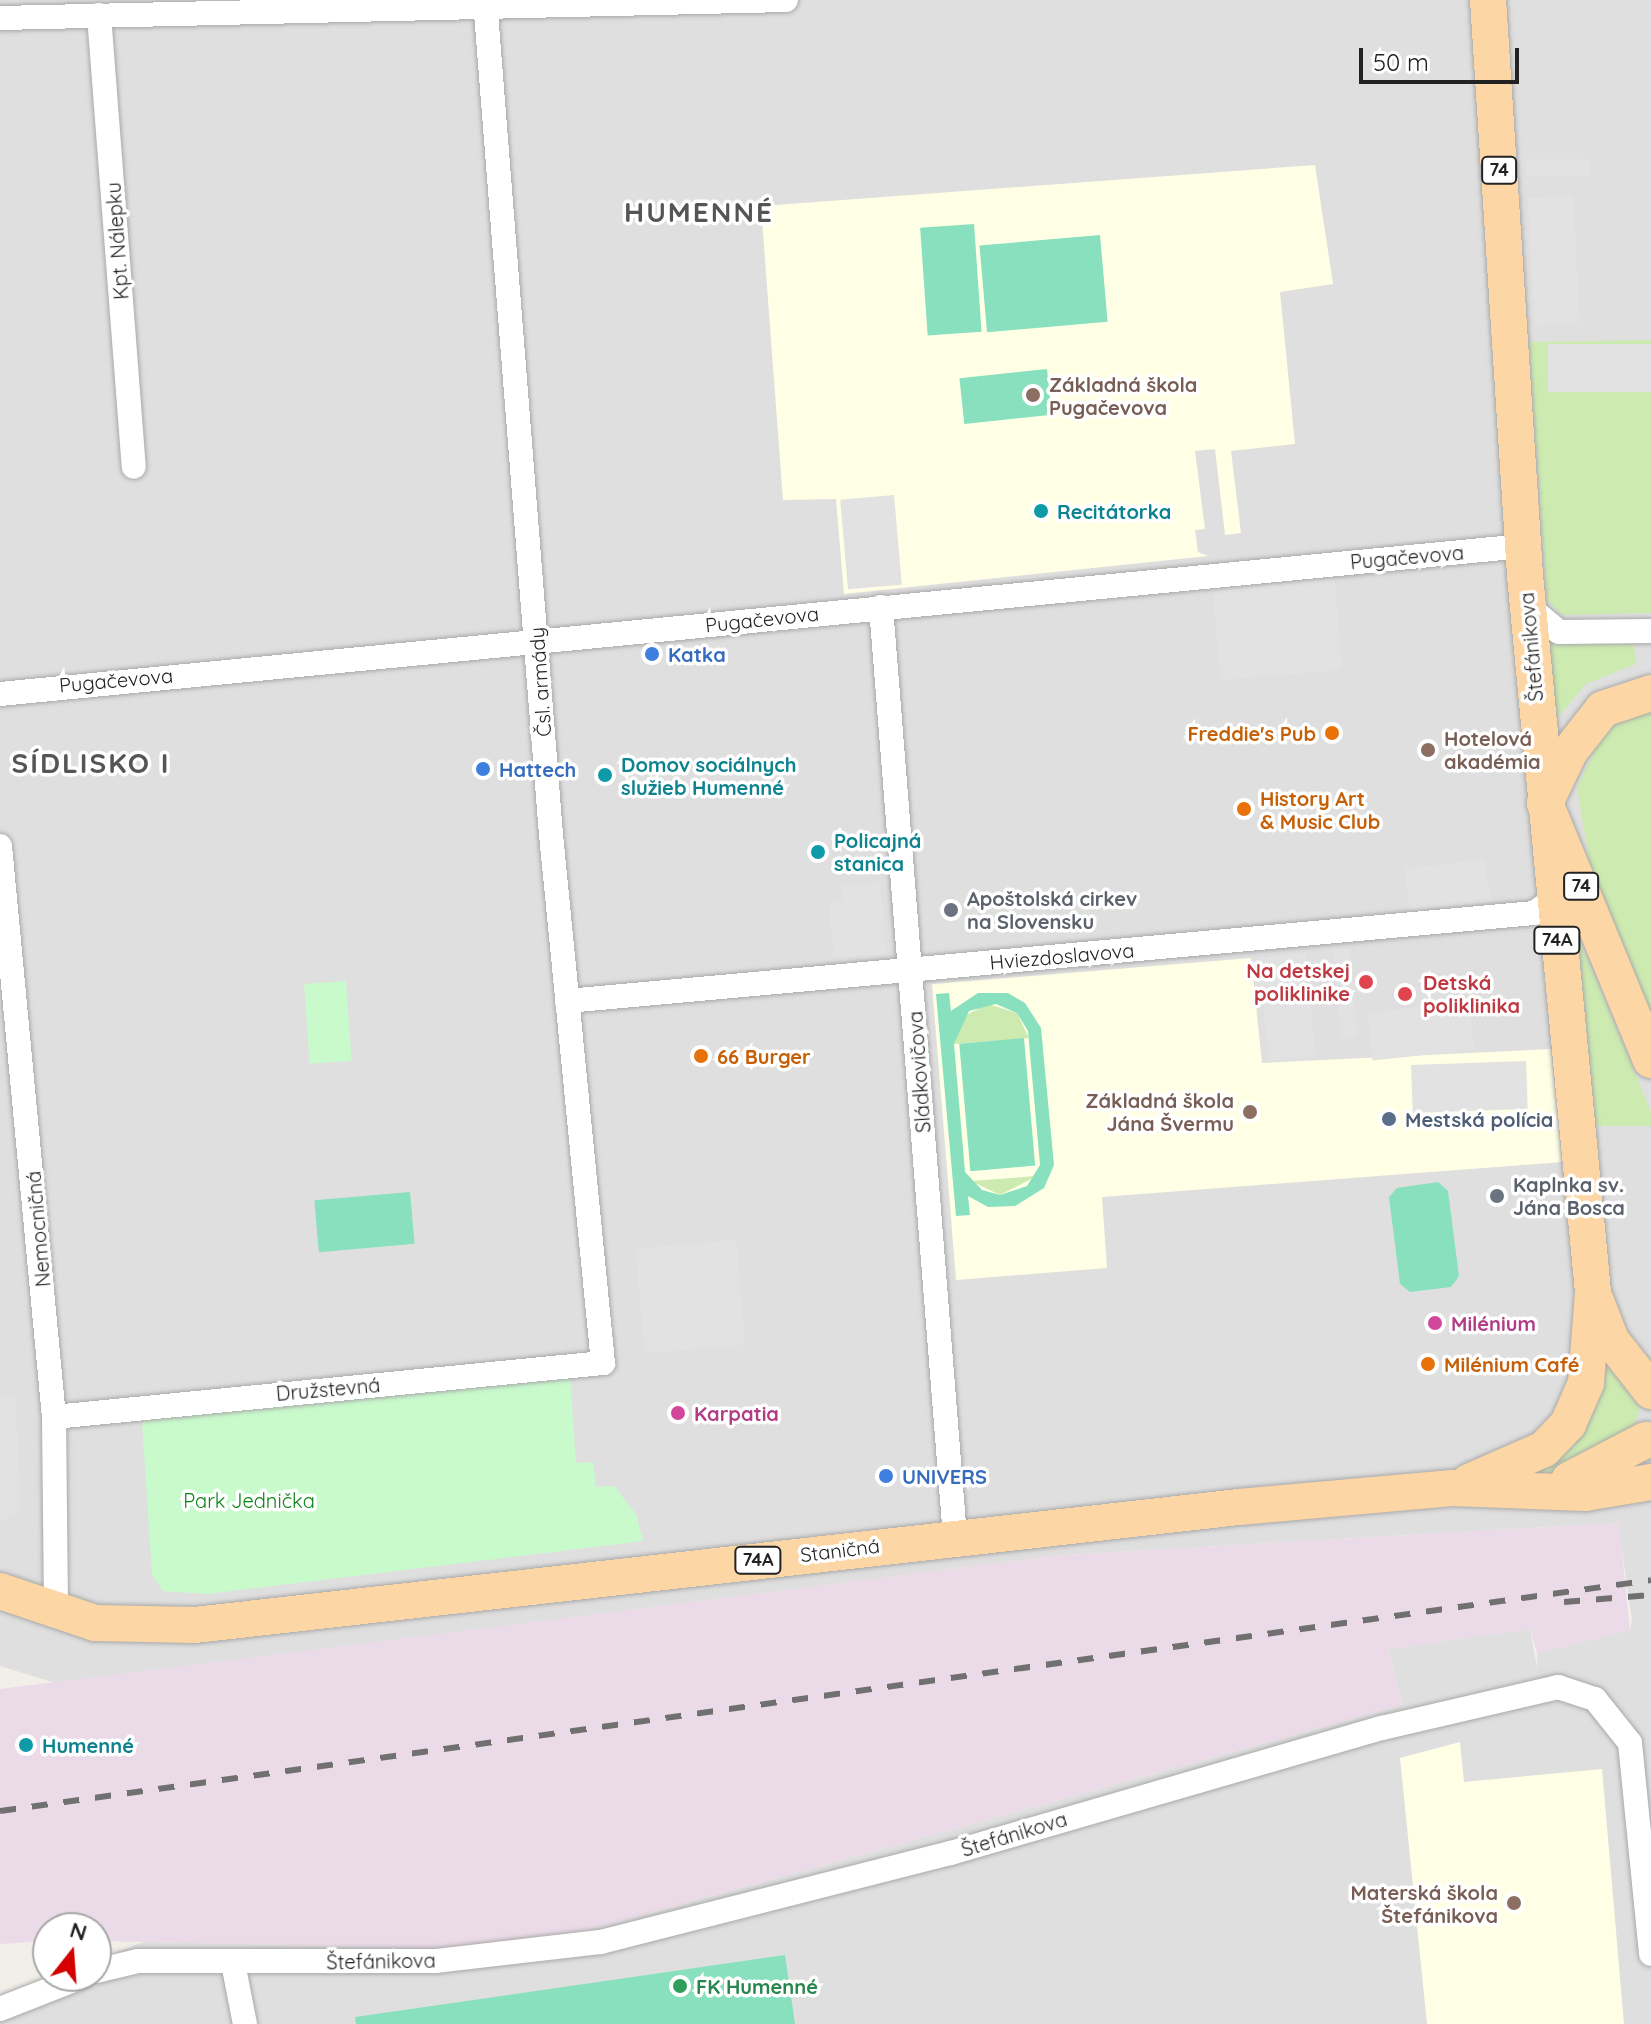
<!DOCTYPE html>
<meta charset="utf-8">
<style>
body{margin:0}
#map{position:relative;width:1651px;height:2024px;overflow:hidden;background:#f2efe9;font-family:Quicksand,sans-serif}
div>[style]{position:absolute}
.residential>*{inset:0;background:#e0dfdf}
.industrial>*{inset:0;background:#ebdbe8}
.education>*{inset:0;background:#ffffe5}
.grass>*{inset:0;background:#cdebb0}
.park>*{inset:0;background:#c8facc;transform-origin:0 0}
.pitch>*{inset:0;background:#88e0be;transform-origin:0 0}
.parking>*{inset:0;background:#e2e2e2;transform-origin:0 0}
.roads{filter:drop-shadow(0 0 2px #a9a9a9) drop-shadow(0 0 2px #a9a9a9)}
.minor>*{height:24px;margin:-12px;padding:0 12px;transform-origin:12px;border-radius:12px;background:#fff}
.primary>*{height:36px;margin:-18px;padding:0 18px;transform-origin:18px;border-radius:18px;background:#fcd6a4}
.rail>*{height:6px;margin-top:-3px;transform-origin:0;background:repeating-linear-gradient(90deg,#707070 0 16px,transparent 0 32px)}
.dots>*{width:22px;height:22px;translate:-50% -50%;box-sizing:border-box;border:4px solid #fff;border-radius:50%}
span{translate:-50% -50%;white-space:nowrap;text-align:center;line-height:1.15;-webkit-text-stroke:7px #fff;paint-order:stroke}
.shield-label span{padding:2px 6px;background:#fff;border:2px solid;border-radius:6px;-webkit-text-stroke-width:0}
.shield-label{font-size:18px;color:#222;font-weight:700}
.street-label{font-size:20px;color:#222}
.education-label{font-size:20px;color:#785e54;font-weight:700}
.left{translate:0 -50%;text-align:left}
.right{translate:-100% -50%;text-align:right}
.culture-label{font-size:20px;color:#0d838f;font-weight:700}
.shop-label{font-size:20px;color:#366cbe;font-weight:700}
.food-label{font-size:20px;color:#c56008;font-weight:700}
.worship-label{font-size:20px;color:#5b616d;font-weight:700}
.health-label{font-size:20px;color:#be3a42;font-weight:700}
.service-label{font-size:20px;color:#4e5e75;font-weight:700}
.hotel-label{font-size:20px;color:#b23c85;font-weight:700}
.park-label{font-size:20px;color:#0c8416}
.leisure-label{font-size:20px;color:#27864d;font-weight:700}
.district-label{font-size:28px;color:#555;font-weight:700;letter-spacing:2px}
.north{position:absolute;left:32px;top:1912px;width:80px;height:80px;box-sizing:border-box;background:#fff;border:2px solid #a7a7a7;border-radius:50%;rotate:17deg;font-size:22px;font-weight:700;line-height:32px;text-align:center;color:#222}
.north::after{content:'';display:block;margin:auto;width:28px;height:36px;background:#d40000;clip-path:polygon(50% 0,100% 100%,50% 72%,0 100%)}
.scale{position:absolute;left:1359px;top:48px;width:160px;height:36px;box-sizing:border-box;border:4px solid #222;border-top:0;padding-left:10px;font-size:24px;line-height:28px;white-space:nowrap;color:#222;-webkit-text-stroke:6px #fff;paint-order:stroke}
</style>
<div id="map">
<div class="residential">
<div style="clip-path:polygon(0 0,1651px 0,1651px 2024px,0 2024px,0 1996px,52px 1976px,96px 1976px,96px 1960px,144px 1942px,475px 1949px,581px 1932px,1402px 1705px,1388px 1649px,1530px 1629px,1537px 1668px,1537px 1653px,1630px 1630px,1632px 1620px,1618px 1523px,1063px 1555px,56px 1683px,0 1666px)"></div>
</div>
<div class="industrial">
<div style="clip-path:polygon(1619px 1523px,1630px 1630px,1538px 1653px,1541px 1667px,1530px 1629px,1388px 1649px,1402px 1705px,581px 1932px,475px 1949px,96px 1941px,96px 1928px,48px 1928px,48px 1941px,0 1944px,0 1689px,1063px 1555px)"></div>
</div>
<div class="education">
<div style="clip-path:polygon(1315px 165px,1333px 284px,1280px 292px,1295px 444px,1231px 451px,1241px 533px,1225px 535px,1215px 449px,1195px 451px,1205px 529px,1195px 530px,1198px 552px,1208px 556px,844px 594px,836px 499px,783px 500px,761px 206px)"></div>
<div style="clip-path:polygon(1251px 958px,1262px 1063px,1551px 1049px,1562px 1162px,1102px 1197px,1107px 1268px,956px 1280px,932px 984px)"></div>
<div style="clip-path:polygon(1460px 1742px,1464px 1782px,1602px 1769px,1624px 2024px,1427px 2024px,1400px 1758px)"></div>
</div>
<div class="grass">
<div style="clip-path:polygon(1651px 340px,1651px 613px,1562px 615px,1547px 600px,1529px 342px)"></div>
<div style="clip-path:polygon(1544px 634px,1633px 638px,1636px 664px,1586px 684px,1555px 721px)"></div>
<div style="clip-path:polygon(1651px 708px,1651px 1029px,1593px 883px,1577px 788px,1605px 727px)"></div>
<div style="clip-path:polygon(1573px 923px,1651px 1112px,1651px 1126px,1594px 1126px)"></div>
<div style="clip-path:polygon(988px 1004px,1017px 1013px,1029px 1038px,954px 1044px,964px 1016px)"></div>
<div style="clip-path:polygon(1037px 1176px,1000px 1195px,971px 1181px)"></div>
<div style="clip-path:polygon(1609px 1366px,1641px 1403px,1634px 1427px,1557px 1472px,1536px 1473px)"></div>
</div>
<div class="park">
<div style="left:346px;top:981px;width:80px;height:42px;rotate:86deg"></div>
<div style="clip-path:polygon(570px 1377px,576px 1463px,593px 1462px,596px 1487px,614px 1486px,636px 1514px,643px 1541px,207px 1594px,163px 1591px,152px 1575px,142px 1420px)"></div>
</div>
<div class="pitch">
<div style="left:974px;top:224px;width:108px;height:54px;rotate:86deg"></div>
<div style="left:1100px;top:235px;width:87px;height:121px;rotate:85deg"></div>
<div style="left:1047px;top:369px;width:46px;height:88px;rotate:84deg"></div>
<div style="clip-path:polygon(evenodd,949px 993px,951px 1011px,978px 993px,1008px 993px,1025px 1003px,1041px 1028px,1054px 1165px,1044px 1188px,1015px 1206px,988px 1207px,968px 1196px,970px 1215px,956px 1216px,936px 994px,949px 993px,996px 1004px,1017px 1013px,1028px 1031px,1040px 1165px,1027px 1186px,1000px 1195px,982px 1190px,965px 1172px,954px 1044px,969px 1011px,996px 1004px)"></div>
<div style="left:1024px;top:1038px;width:128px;height:65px;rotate:85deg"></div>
<div style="clip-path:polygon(1438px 1182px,1448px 1191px,1459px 1276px,1451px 1287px,1410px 1292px,1400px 1284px,1389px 1197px,1397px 1188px)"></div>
<div style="left:410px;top:1192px;width:52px;height:96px;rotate:85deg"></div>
<div style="clip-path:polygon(785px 1955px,795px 2024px,356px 2024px,355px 2017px)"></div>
</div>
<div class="parking">
<div style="left:1526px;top:159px;width:65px;height:17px"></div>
<div style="left:1573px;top:196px;width:127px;height:45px;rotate:87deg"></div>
<div style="left:1651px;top:344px;width:48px;height:103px;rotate:90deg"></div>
<div style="left:894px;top:495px;width:90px;height:54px;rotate:85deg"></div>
<div style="left:1334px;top:575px;width:95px;height:122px;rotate:85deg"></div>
<div style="left:1485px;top:859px;width:43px;height:81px;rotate:83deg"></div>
<div style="clip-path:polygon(880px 882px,886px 954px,834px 958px,829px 903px,844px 902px,842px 886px)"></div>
<div style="left:1350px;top:948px;width:90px;height:17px;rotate:85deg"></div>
<div style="left:1305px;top:953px;width:104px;height:47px;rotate:84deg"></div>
<div style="left:1469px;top:1002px;width:48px;height:102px;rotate:84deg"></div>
<div style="left:1526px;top:1061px;width:48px;height:115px;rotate:88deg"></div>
<div style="left:736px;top:1240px;width:105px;height:101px;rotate:85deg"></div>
<div style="clip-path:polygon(15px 1396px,21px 1512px,0 1522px,0 1397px)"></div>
</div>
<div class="roads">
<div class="minor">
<div style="left:99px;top:15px;width:453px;rotate:85.6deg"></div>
<div style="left:0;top:18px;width:786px;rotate:-1.31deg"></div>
<div style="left:1528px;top:606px;width:40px;rotate:40deg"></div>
<div style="left:1559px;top:632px;width:92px;rotate:-0.6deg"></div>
<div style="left:881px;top:607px;width:932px;rotate:85.45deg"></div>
<div style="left:0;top:694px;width:1531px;rotate:-5.55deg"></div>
<div style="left:0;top:846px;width:574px;rotate:84.6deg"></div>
<div style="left:54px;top:1417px;width:197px;rotate:89.4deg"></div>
<div style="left:567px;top:1001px;width:971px;rotate:-5.2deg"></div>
<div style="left:1534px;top:913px;width:24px;rotate:-36deg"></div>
<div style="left:54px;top:1417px;width:552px;rotate:-5.62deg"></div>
<div style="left:603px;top:1363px;width:531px;rotate:-95.62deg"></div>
<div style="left:551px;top:835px;width:838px;rotate:-94.52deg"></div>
<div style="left:233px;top:1963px;width:62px;rotate:78.9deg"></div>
<div style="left:96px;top:1971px;width:43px;rotate:-13.4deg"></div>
<div style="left:138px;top:1961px;width:298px"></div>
<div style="left:436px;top:1961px;width:166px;rotate:-6.6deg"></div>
<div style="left:601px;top:1942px;width:361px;rotate:-14.3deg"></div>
<div style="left:951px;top:1853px;width:449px;rotate:-16.2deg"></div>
<div style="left:1382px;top:1728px;width:181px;rotate:-13.1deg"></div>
<div style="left:1558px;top:1687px;width:39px;rotate:18deg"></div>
<div style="left:1595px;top:1699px;width:56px;rotate:51.5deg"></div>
<div style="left:1630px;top:1743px;width:212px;rotate:84.3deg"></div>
<div style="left:0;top:2009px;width:90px;rotate:-21.4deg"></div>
</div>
<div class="primary">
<div style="left:1651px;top:693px;width:51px;rotate:161.6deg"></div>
<div style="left:1603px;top:709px;width:53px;rotate:128.2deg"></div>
<div style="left:1570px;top:751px;width:58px;rotate:115.7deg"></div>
<div style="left:1545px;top:803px;width:278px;rotate:67.6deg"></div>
<div style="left:1596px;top:1301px;width:42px;rotate:69deg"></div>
<div style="left:1611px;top:1340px;width:65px;rotate:51.9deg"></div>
<div style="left:1569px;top:1480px;width:87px;rotate:-27.5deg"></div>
<div style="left:1469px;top:1482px;width:82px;rotate:-23.7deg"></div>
<div style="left:1544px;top:1449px;width:35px;rotate:-46deg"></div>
<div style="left:1568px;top:1424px;width:45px;rotate:-66.3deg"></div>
<div style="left:1586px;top:1383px;width:91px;rotate:-85.6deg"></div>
<div style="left:1593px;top:1292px;width:720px;rotate:-95.42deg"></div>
<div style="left:1525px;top:575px;width:576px;rotate:-93.68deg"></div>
<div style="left:0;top:1591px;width:100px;rotate:18.6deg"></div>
<div style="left:95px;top:1623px;width:100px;rotate:1.1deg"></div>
<div style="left:195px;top:1625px;width:1051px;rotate:-6.45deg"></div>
<div style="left:1239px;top:1507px;width:214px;rotate:-5.1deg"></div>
<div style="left:1452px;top:1488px;width:133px;rotate:2.2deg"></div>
<div style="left:1585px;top:1493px;width:67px;rotate:-9.5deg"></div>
</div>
</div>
<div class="rail">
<div style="left:1564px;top:1602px;width:87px;rotate:-4.6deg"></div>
<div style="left:0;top:1811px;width:1667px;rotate:-7.96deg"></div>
</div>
<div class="dots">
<div style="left:1033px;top:395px;background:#8d6e63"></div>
<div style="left:1041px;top:511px;background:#0f9aa8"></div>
<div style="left:652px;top:654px;background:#3f7fe0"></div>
<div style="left:1332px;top:733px;background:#e8710a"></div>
<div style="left:1428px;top:750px;background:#8d6e63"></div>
<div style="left:483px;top:769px;background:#3f7fe0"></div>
<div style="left:605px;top:775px;background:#0f9aa8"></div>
<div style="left:1244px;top:809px;background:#e8710a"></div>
<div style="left:818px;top:852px;background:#0f9aa8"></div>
<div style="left:951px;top:910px;background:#6b7280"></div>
<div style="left:1366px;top:982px;background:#e0444e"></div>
<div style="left:1405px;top:994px;background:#e0444e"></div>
<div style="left:701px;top:1056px;background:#e8710a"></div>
<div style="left:1250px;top:1112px;background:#8d6e63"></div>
<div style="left:1389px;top:1119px;background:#5c6f8a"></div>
<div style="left:1497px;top:1196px;background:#6b7280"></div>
<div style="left:1435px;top:1323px;background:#d1479c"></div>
<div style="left:1428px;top:1364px;background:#e8710a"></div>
<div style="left:678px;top:1413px;background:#d1479c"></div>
<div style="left:886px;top:1476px;background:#3f7fe0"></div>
<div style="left:26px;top:1745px;background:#0f9aa8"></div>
<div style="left:1514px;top:1903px;background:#8d6e63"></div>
<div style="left:680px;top:1986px;background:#2e9e5b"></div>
</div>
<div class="shield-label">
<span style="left:1499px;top:170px">74</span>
<span style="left:1581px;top:886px">74</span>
<span style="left:1557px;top:940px">74A</span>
<span style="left:758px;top:1560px">74A</span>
</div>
<div class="street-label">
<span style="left:117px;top:241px;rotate:-94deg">Kpt. Nálepku</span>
<span style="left:1407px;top:557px;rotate:-5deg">Pugačevova</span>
<span style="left:762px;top:619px;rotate:-6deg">Pugačevova</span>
<span style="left:1531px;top:647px;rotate:-95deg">Štefánikova</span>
<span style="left:116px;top:680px;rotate:-5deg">Pugačevova</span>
<span style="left:540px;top:682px;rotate:-94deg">Čsl. armády</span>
<span style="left:1062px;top:956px;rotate:-5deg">Hviezdoslavova</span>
<span style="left:919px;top:1072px;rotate:-94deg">Sládkovičova</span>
<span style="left:38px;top:1229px;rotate:-95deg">Nemocničná</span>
<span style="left:328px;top:1389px;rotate:-5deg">Družstevná</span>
<span style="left:840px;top:1550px;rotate:-7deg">Staničná</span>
<span style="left:1014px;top:1834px;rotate:-17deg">Štefánikova</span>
<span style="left:381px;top:1961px;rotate:-1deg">Štefánikova</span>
</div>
<div class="education-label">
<span class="left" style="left:1049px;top:396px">Základná škola<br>Pugačevova</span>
<span class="left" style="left:1444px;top:750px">Hotelová<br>akadémia</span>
<span class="right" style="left:1234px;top:1112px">Základná škola<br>Jána Švermu</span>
<span class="right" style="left:1498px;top:1904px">Materská škola<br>Štefánikova</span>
</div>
<div class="culture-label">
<span class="left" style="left:1057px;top:511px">Recitátorka</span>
<span class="left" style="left:621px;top:776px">Domov sociálnych<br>služieb Humenné</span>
<span class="left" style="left:834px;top:852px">Policajná<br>stanica</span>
<span class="left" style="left:42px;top:1745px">Humenné</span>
</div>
<div class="shop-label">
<span class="left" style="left:668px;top:654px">Katka</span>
<span class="left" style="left:499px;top:769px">Hattech</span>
<span class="left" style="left:902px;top:1476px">UNIVERS</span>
</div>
<div class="food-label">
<span class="right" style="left:1316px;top:733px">Freddie's Pub</span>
<span class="left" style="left:1260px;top:810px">History Art<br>&amp; Music Club</span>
<span class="left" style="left:717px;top:1056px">66 Burger</span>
<span class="left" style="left:1444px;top:1364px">Milénium Café</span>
</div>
<div class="worship-label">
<span class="left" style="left:967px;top:910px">Apoštolská cirkev<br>na Slovensku</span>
<span class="left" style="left:1513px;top:1196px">Kaplnka sv.<br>Jána Bosca</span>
</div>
<div class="health-label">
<span class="right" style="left:1350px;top:982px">Na detskej<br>poliklinike</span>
<span class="left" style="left:1423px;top:994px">Detská<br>poliklinika</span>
</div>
<div class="service-label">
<span class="left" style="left:1405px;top:1119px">Mestská polícia</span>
</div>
<div class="hotel-label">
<span class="left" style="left:1451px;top:1323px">Milénium</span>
<span class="left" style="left:694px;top:1413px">Karpatia</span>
</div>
<div class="park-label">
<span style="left:249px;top:1500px">Park Jednička</span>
</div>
<div class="leisure-label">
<span class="left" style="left:696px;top:1986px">FK Humenné</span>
</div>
<div class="district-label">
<span style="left:699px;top:212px">HUMENNÉ</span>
<span style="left:91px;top:763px">SÍDLISKO I</span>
</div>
<div class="north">N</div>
<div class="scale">50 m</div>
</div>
